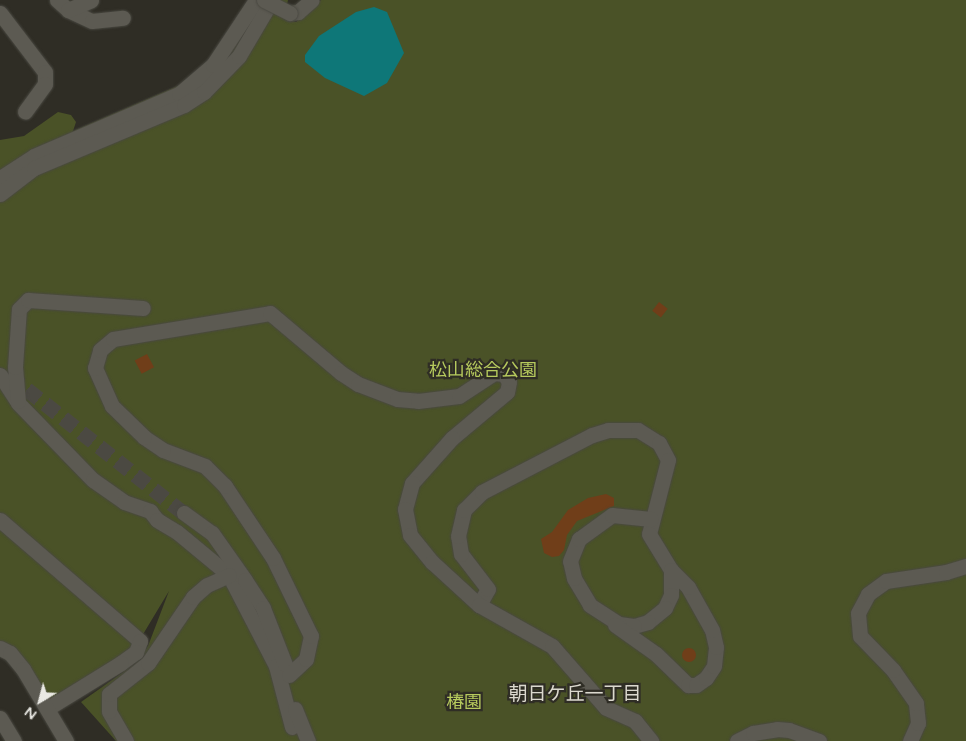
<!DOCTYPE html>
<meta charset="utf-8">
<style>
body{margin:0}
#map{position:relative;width:966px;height:741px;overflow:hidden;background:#2f2d25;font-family:"Varela Round","Noto Sans JP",sans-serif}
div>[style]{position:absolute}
.green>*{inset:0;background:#4a5227}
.water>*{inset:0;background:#0e7778}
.building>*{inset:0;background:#703e19;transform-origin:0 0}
.round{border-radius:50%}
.minor-tunnel>*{height:15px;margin-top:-7.5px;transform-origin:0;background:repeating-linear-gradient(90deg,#4b4942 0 15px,transparent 0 23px)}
.roads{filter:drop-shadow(0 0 1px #494841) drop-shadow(0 0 1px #494841)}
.minor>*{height:15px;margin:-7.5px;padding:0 7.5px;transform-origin:7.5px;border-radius:7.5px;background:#5c5a52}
.bridges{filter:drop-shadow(0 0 1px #494841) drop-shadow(0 0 1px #494841)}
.minor-bridge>*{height:15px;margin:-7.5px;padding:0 7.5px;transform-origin:7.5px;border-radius:7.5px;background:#5c5a52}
span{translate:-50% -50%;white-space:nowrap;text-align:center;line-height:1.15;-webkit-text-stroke:4.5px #2f2d25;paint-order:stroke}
.park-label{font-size:18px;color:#b6ca5d}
.neighbourhood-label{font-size:19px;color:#dbd8ce}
.north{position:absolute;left:15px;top:676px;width:50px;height:50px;-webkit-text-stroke:4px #2f2d25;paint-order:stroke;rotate:217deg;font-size:14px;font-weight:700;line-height:20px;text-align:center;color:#e9e8e3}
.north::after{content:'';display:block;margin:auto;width:18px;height:22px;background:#e9e8e3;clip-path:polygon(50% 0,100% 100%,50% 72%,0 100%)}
</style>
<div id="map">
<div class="green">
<div style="clip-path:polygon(249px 0,288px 0,284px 18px,296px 22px,321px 0,966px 0,966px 741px,116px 741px,81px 702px,136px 663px,148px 646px,169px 591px,142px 636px,0 513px,0 140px,24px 136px,58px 112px,71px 115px,76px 122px,73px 131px,189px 81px,225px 43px)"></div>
<div style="clip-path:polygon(0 529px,134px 638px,133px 647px,50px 703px,0 643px)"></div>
</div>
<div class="water">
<div style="clip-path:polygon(374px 7px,387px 12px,404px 53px,387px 83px,364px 96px,325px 78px,305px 62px,305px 55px,319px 36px,356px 12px)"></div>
</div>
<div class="building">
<div style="left:659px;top:302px;width:11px;height:11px;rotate:38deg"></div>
<div style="left:147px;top:354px;width:15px;height:14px;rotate:62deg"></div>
<div style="clip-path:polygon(606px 494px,614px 498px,614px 506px,577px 521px,567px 535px,564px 550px,559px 556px,552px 557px,544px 553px,541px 539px,552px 532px,568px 510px,588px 498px)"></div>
<div class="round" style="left:682px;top:648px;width:14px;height:14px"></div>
</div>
<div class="minor-tunnel">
<div style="left:9px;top:375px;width:223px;rotate:38.3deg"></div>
</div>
<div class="roads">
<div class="minor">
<div style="left:57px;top:0;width:15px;rotate:42deg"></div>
<div style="left:68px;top:10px;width:26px;rotate:25deg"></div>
<div style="left:92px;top:21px;width:31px;rotate:-6deg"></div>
<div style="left:68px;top:10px;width:25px;rotate:-23deg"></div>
<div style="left:0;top:13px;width:74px;rotate:52.7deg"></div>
<div style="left:45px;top:72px;width:12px;rotate:90deg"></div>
<div style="left:45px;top:84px;width:34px;rotate:126deg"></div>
<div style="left:290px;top:13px;width:8px;rotate:-7deg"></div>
<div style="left:298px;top:12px;width:18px;rotate:-41deg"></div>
<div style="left:0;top:178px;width:40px;rotate:-32.9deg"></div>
<div style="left:34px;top:156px;width:158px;rotate:-23.2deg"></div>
<div style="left:179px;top:94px;width:45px;rotate:-40.5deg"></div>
<div style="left:213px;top:65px;width:78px;rotate:-56.5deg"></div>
<div style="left:0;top:194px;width:43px;rotate:-37.4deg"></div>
<div style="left:34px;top:168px;width:163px;rotate:-22.8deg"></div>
<div style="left:184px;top:105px;width:24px;rotate:-33deg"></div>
<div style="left:204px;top:92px;width:50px;rotate:-45.8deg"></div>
<div style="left:239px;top:56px;width:65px;rotate:-59.5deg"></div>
<div style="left:0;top:375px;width:33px;rotate:57deg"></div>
<div style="left:18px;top:403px;width:107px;rotate:45.8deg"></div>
<div style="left:93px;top:480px;width:38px;rotate:35deg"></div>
<div style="left:124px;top:502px;width:28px;rotate:19deg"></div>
<div style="left:150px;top:511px;width:11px;rotate:52deg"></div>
<div style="left:157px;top:520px;width:23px;rotate:31deg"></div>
<div style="left:177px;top:532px;width:67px;rotate:39.6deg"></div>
<div style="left:229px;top:575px;width:102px;rotate:62.7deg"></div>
<div style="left:276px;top:666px;width:63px;rotate:75.3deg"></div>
<div style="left:18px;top:401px;width:34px;rotate:-95deg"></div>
<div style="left:15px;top:367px;width:58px;rotate:-86.1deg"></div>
<div style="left:19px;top:309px;width:13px;rotate:-45deg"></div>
<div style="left:28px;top:300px;width:115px;rotate:4deg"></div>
<div style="left:184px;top:513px;width:34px;rotate:36deg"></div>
<div style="left:212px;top:533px;width:57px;rotate:54.9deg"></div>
<div style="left:245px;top:580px;width:33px;rotate:57deg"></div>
<div style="left:263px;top:608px;width:60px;rotate:68.6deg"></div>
<div style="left:0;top:520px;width:185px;rotate:40.8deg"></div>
<div style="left:140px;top:641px;width:12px;rotate:110deg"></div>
<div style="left:136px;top:652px;width:19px;rotate:144deg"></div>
<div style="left:121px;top:663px;width:86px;rotate:148.3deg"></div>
<div style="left:479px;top:605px;width:18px;rotate:-61deg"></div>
<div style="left:488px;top:589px;width:44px;rotate:-127.6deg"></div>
<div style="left:461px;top:554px;width:18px;rotate:-99deg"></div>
<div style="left:458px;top:536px;width:27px;rotate:-77deg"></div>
<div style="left:464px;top:510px;width:25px;rotate:-45deg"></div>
<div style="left:482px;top:492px;width:124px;rotate:-27.4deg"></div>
<div style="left:592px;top:435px;width:17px;rotate:-17deg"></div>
<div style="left:608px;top:430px;width:30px"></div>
<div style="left:638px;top:430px;width:25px;rotate:32deg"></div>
<div style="left:659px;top:443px;width:19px;rotate:62deg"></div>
<div style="left:668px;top:460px;width:76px;rotate:104.4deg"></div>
<div style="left:649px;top:534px;width:42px;rotate:58.6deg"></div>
<div style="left:671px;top:570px;width:25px;rotate:90deg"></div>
<div style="left:671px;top:595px;width:14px;rotate:115deg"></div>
<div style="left:665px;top:608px;width:22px;rotate:141deg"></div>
<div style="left:648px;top:622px;width:15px;rotate:164deg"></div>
<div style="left:634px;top:626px;width:15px;rotate:-172deg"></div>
<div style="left:619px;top:624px;width:35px;rotate:-147deg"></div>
<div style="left:590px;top:605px;width:31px;rotate:-121deg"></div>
<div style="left:574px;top:578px;width:17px;rotate:-103deg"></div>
<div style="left:570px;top:561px;width:24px;rotate:-68deg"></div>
<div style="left:579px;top:539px;width:41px;rotate:-36deg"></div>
<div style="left:612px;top:515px;width:39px;rotate:6deg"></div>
<div style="left:615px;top:625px;width:50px;rotate:35.3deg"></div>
<div style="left:656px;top:654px;width:45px;rotate:44.1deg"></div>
<div style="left:688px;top:685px;width:8px"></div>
<div style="left:696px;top:685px;width:12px;rotate:-35deg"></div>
<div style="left:706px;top:678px;width:14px;rotate:-56deg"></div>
<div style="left:714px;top:666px;width:19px;rotate:-84deg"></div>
<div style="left:716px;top:647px;width:17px;rotate:-103deg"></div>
<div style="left:712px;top:630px;width:49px;rotate:-119.2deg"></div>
<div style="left:688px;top:587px;width:24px;rotate:-135deg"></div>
<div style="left:0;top:648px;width:11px;rotate:27deg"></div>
<div style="left:10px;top:653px;width:21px;rotate:51deg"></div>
<div style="left:23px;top:669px;width:84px;rotate:59.2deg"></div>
<div style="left:289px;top:675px;width:23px;rotate:-43deg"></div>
<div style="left:306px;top:659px;width:24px;rotate:-78deg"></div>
<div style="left:311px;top:636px;width:87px;rotate:-116deg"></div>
<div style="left:273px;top:558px;width:87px;rotate:-123.7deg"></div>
<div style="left:225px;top:486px;width:28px;rotate:-135deg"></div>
<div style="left:205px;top:466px;width:45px;rotate:-159.1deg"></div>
<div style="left:163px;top:450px;width:23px;rotate:-146deg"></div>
<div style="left:144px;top:437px;width:45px;rotate:-135.9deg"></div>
<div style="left:112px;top:406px;width:42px;rotate:-114.1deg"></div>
<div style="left:95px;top:368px;width:19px;rotate:-74deg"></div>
<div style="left:100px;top:350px;width:17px;rotate:-40deg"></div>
<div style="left:113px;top:339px;width:159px;rotate:-9.4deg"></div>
<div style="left:270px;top:313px;width:93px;rotate:40.2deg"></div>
<div style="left:341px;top:373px;width:20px;rotate:33deg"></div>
<div style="left:358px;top:384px;width:42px;rotate:21deg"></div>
<div style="left:397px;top:399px;width:21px;rotate:5deg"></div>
<div style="left:418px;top:401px;width:41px;rotate:-7deg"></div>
<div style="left:459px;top:396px;width:42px;rotate:-33.3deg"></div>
<div style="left:494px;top:373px;width:10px;rotate:6deg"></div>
<div style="left:504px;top:374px;width:9px;rotate:58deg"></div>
<div style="left:509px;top:382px;width:10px;rotate:101deg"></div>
<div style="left:507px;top:392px;width:72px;rotate:140.1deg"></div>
<div style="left:452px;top:438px;width:60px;rotate:131.6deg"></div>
<div style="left:412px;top:483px;width:27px;rotate:105deg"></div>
<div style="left:405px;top:509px;width:26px;rotate:79deg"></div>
<div style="left:410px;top:535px;width:35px;rotate:51deg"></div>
<div style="left:432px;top:562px;width:64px;rotate:42.5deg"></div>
<div style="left:479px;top:605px;width:84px;rotate:29.3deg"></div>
<div style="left:552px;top:646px;width:82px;rotate:48.9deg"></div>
<div style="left:606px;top:708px;width:32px;rotate:24deg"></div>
<div style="left:635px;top:721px;width:26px;rotate:51deg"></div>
<div style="left:295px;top:709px;width:35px;rotate:68deg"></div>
<div style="left:0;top:718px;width:27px;rotate:59deg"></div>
<div style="left:126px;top:741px;width:34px;rotate:-120deg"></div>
<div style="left:109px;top:711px;width:17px;rotate:-90deg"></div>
<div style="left:109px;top:694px;width:50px;rotate:-38.5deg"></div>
<div style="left:148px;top:663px;width:80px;rotate:-55.7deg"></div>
<div style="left:193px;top:597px;width:18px;rotate:-41deg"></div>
<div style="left:207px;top:585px;width:24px;rotate:-24deg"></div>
<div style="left:737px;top:741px;width:18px;rotate:-27deg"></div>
<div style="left:753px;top:733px;width:24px;rotate:-9deg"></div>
<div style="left:777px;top:729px;width:12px;rotate:5deg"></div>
<div style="left:789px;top:730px;width:32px;rotate:20deg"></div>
<div style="left:910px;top:741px;width:20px;rotate:-66deg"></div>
<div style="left:918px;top:723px;width:20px;rotate:-96deg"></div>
<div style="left:916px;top:703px;width:40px;rotate:-124.9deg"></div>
<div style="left:893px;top:670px;width:47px;rotate:-134.1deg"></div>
<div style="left:860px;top:636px;width:23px;rotate:-95deg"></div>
<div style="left:858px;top:613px;width:21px;rotate:-62deg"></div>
<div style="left:868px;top:594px;width:22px;rotate:-36deg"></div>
<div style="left:886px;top:581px;width:61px;rotate:-8.5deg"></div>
<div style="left:946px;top:572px;width:21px;rotate:-17deg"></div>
</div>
</div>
<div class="bridges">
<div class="minor-bridge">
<div style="left:264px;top:0;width:29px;rotate:27deg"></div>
</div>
</div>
<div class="park-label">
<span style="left:483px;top:370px">松山総合公園</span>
<span style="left:464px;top:702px">椿園</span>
</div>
<div class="neighbourhood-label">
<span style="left:575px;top:695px">朝日ケ丘一丁目</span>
</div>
<div class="north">N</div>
</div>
